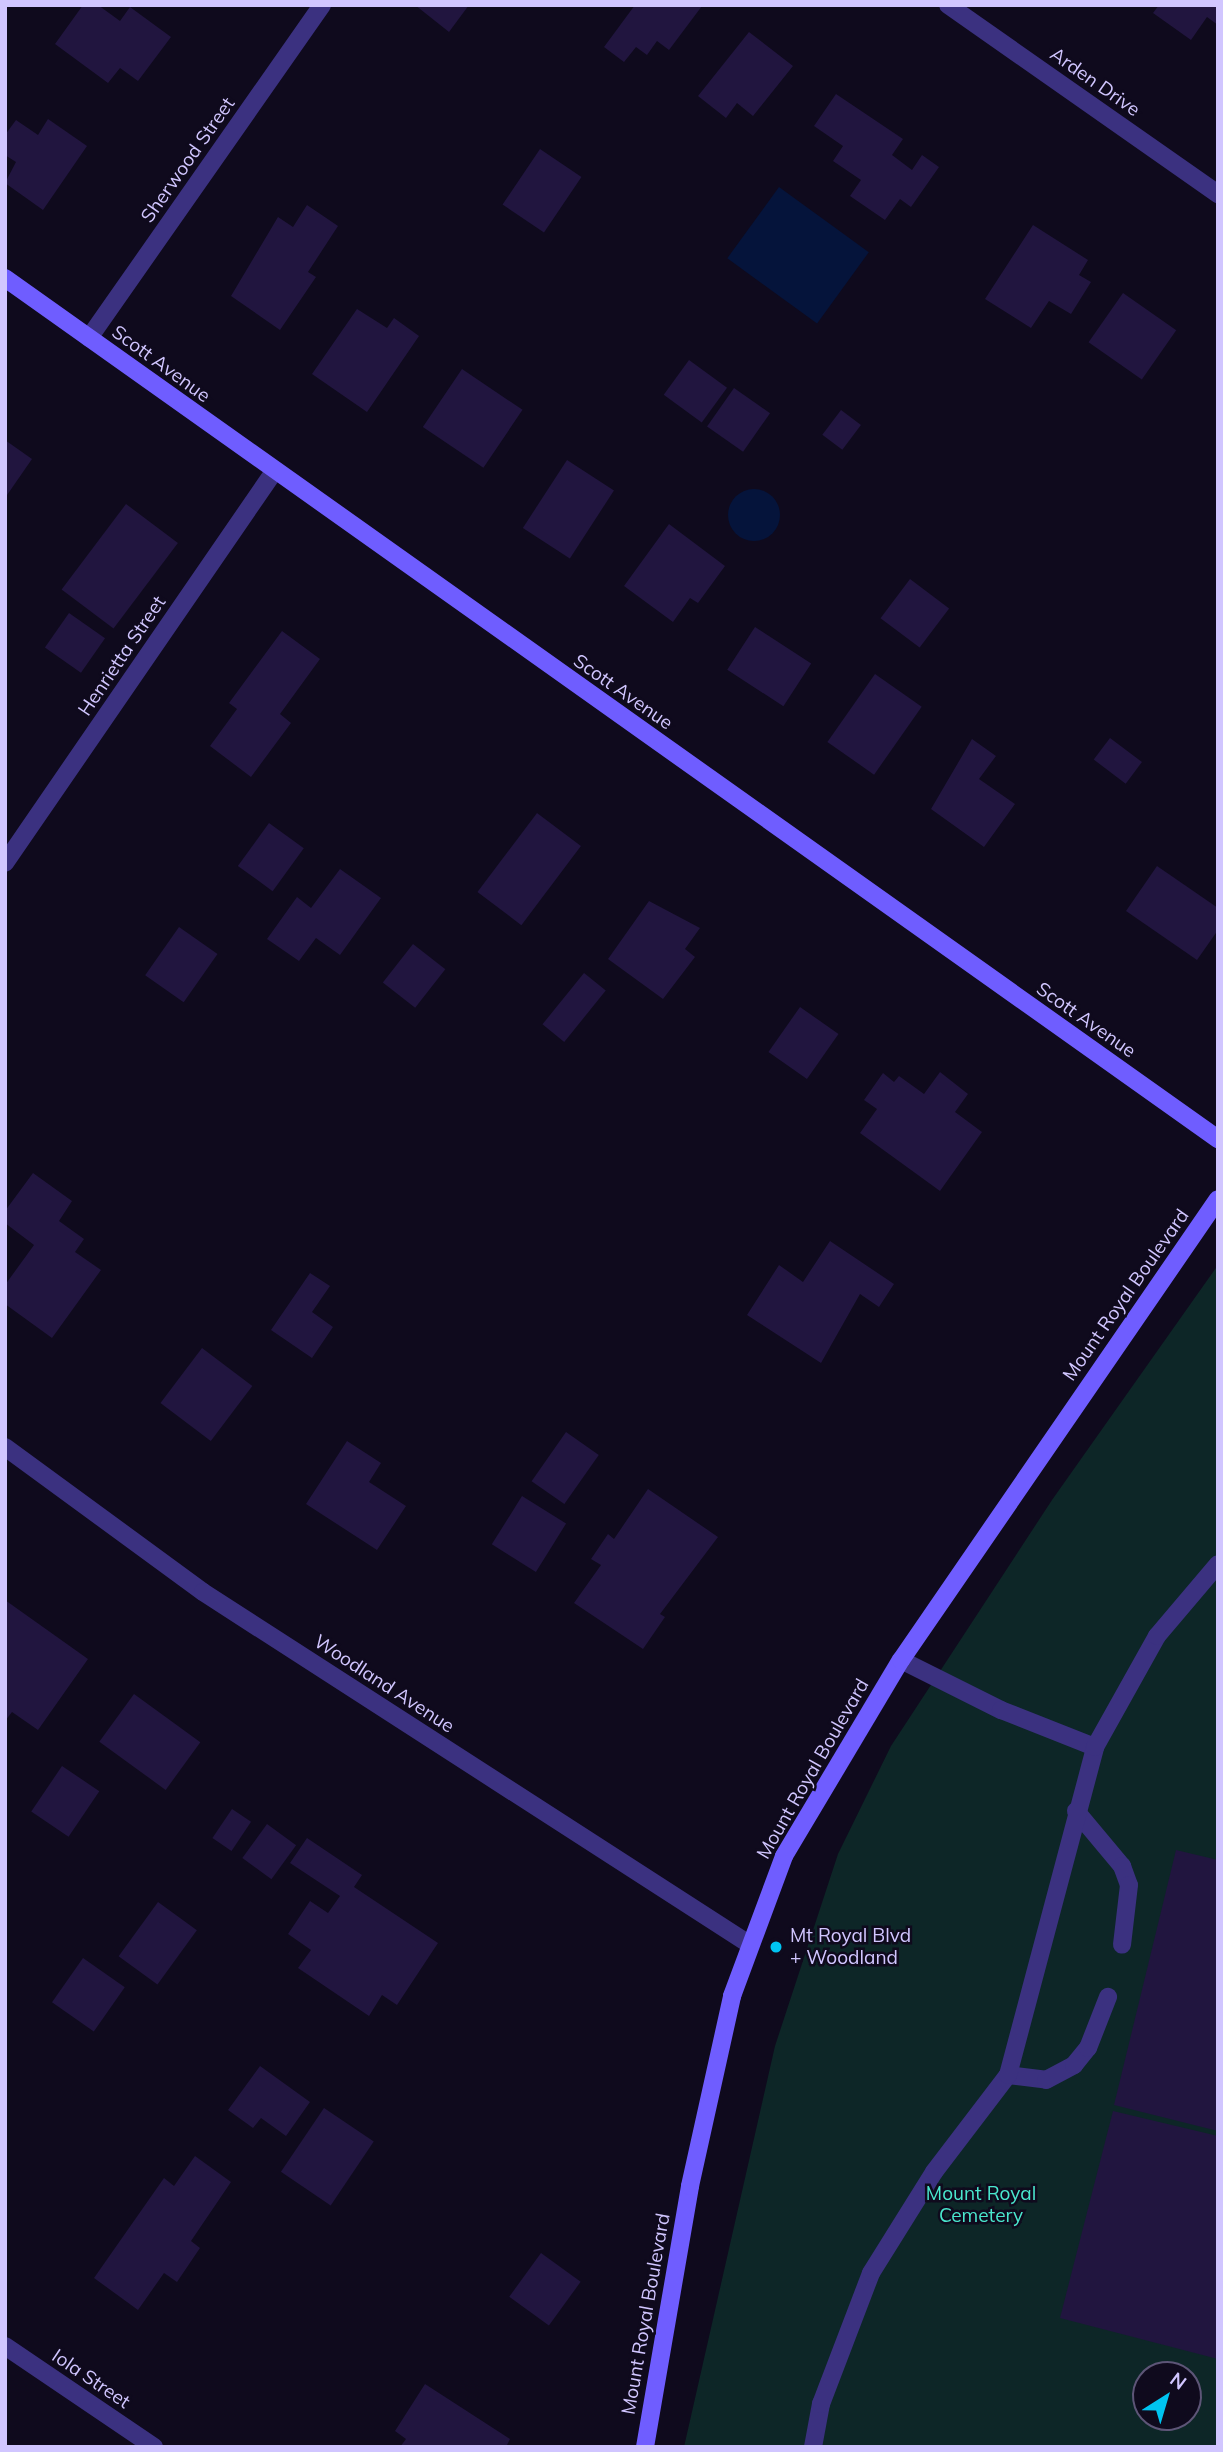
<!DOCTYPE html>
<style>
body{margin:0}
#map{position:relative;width:1223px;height:2452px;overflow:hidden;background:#0f0a1d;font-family:Mulish,sans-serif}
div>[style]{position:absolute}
.green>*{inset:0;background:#0d2627}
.water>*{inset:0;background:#05143b;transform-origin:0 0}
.round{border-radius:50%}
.building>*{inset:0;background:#21153f;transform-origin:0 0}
.lane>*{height:18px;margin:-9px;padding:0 9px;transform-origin:9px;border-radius:9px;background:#3b3180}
.street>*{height:18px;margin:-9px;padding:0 9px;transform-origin:9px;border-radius:9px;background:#3b3180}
.secondary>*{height:18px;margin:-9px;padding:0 9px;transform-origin:9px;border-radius:9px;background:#6f5dff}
.dots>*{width:19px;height:19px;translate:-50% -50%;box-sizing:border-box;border:4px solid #0f0a1d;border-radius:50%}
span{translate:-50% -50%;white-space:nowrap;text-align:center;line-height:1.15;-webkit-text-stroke:5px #0f0a1d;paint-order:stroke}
.street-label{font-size:19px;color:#d1c6ff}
.poi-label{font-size:19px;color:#d1c6ff}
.left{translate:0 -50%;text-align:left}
.park-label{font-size:19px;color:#4ae7cd}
.frame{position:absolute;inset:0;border:7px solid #d1c6ff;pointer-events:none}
.north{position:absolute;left:1132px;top:2361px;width:70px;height:70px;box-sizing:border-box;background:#0f0a1d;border:2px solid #5d5577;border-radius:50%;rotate:37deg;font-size:19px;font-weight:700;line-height:28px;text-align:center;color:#d1c6ff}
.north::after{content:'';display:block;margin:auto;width:24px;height:32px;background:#00c4f1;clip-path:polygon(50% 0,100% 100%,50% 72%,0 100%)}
</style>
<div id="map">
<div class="green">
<div style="clip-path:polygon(evenodd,1218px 1265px,1218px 2447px,684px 2447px,775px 2046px,838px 1854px,891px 1746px,1052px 1500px,1218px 1265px,1146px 2375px,1188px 2375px,1188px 2417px,1146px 2417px,1146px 2375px)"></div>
</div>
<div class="water">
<div style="left:779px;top:187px;width:111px;height:88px;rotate:36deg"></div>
<div class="round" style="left:728px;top:489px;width:52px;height:52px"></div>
</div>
<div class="building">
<div style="clip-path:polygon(83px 5px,98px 5px,120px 21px,130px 7px,171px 37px,138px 81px,120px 68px,108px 83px,55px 44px)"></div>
<div style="clip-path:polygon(415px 5px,469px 5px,449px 32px)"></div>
<div style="clip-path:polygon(635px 5px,701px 5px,702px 6px,669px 50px,657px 41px,647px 55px,636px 47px,624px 62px,604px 47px)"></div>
<div style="clip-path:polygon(1159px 5px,1218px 5px,1218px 25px,1207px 17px,1191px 40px,1153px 13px)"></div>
<div style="clip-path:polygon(749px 32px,793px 66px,753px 116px,737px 103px,726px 118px,698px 96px)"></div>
<div style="clip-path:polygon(836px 94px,903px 139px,892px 155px,912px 170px,922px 155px,939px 167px,911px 207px,900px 199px,885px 220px,850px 196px,861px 180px,833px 161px,843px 146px,814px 126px)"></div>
<div style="clip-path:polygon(48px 119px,87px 146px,43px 210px,5px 183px,16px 162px,5px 155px,5px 135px,16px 120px,38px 135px)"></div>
<div style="left:540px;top:149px;width:50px;height:67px;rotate:34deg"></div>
<div style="clip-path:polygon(307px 205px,338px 226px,308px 272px,316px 277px,280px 330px,231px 296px,278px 217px,293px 227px)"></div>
<div style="clip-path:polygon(1033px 225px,1088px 260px,1079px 275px,1091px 282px,1071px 314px,1049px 301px,1031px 328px,985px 299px)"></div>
<div style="left:1123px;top:293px;width:65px;height:60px;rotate:35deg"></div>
<div style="clip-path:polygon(357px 309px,387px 328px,394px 318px,419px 336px,367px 412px,312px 374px)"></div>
<div style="left:689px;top:360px;width:47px;height:43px;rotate:36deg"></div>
<div style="left:462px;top:369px;width:73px;height:70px;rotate:34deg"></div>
<div style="left:734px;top:388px;width:44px;height:47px;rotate:35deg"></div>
<div style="left:841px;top:410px;width:25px;height:31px;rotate:37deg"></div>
<div style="clip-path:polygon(5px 440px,32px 459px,5px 498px)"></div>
<div style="left:567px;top:460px;width:56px;height:81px;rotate:33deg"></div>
<div style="left:126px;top:504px;width:65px;height:107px;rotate:37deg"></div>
<div style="clip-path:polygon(669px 524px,725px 566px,698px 603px,690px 598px,673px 622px,624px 586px)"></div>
<div style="left:910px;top:579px;width:49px;height:49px;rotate:37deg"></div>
<div style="left:69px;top:613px;width:44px;height:42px;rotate:35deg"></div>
<div style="left:755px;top:627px;width:67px;height:51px;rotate:33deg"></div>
<div style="clip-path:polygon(282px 631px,320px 659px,280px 714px,291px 723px,251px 777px,210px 746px,237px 709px,229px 703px)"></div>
<div style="left:875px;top:674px;width:57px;height:83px;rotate:35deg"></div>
<div style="left:1110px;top:738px;width:40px;height:27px;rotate:37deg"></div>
<div style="clip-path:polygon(972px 739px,996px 756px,979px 779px,1015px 804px,984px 847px,931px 809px)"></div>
<div style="left:537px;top:813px;width:55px;height:99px;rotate:37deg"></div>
<div style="left:269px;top:823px;width:43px;height:53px;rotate:36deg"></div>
<div style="clip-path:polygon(1157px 866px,1218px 908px,1218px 930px,1197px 960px,1126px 911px)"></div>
<div style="clip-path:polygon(340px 869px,381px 898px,340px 955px,316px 938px,299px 961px,267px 939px,297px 897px,311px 908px)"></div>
<div style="clip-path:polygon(649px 901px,700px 928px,685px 949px,695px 957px,663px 999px,608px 959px)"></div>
<div style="left:179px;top:927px;width:47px;height:59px;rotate:35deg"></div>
<div style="left:413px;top:944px;width:41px;height:49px;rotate:38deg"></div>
<div style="left:584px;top:973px;width:28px;height:66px;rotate:39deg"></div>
<div style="left:800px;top:1007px;width:47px;height:55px;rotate:35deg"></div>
<div style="clip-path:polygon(940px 1072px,968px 1094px,955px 1112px,982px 1132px,940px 1191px,860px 1133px,877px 1109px,864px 1100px,883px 1073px,894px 1082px,899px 1076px,924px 1094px)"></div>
<div style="clip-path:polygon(33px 1173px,72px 1201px,59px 1221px,84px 1239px,75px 1252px,101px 1270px,52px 1338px,5px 1304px,5px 1285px,34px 1245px,5px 1223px,5px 1211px)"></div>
<div style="clip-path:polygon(830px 1241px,894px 1284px,879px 1307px,860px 1294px,821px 1363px,747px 1315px,779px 1265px,803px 1282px)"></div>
<div style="clip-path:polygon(310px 1273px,330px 1286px,312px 1312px,333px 1327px,312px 1358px,271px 1330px)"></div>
<div style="left:202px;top:1348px;width:63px;height:69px;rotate:37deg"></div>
<div style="left:566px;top:1432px;width:40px;height:60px;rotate:35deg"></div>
<div style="clip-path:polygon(347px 1441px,381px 1463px,369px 1482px,406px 1506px,377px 1550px,306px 1504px)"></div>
<div style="clip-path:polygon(648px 1489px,718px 1537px,660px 1614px,665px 1617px,643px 1649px,574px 1603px,601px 1565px,591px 1559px,608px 1534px,614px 1539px)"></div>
<div style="left:522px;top:1496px;width:52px;height:57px;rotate:32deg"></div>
<div style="clip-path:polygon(5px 1600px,88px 1659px,38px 1730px,12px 1712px,5px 1721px)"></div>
<div style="left:134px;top:1694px;width:82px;height:59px;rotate:36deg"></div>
<div style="left:62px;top:1766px;width:45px;height:55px;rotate:34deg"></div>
<div style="left:232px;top:1809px;width:23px;height:35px;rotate:34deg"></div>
<div style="left:267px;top:1824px;width:36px;height:42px;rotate:36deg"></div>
<div style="clip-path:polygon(307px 1838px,362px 1875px,354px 1887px,438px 1943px,397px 2005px,382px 1995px,369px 2016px,298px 1968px,311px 1950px,288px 1934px,310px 1901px,328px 1913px,340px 1896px,290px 1863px)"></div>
<div style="clip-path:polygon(1176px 1850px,1218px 1860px,1218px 2131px,1114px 2105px)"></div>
<div style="left:158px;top:1902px;width:48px;height:67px;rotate:36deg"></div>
<div style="left:83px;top:1958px;width:51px;height:54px;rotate:35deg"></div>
<div style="clip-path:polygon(260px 2066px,310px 2102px,286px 2136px,261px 2118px,253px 2128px,228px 2110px)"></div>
<div style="left:324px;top:2108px;width:60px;height:77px;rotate:34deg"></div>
<div style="clip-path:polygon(1113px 2111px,1218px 2136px,1218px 2359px,1060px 2318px)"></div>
<div style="clip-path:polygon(195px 2156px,231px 2182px,191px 2241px,200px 2248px,177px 2282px,164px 2273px,138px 2310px,94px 2278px,164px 2178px,174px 2186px)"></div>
<div style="left:541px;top:2253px;width:49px;height:54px;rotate:36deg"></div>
<div style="clip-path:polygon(425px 2384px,510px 2439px,506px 2447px,400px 2447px,406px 2439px,395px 2431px)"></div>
</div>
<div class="lane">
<div style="left:901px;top:1660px;width:112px;rotate:26.6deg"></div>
<div style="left:1001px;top:1710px;width:101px;rotate:21.5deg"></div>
<div style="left:1076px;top:1811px;width:72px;rotate:50.1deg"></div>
<div style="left:1122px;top:1866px;width:20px;rotate:70deg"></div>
<div style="left:1129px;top:1885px;width:60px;rotate:96.7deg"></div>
<div style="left:1008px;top:2075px;width:38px;rotate:7deg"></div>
<div style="left:1046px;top:2080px;width:32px;rotate:-28deg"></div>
<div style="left:1074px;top:2065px;width:22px;rotate:-51deg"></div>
<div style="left:1088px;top:2048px;width:55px;rotate:-68.6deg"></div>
<div style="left:813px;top:2447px;width:44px;rotate:-79.5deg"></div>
<div style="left:821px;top:2404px;width:140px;rotate:-69.1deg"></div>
<div style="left:871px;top:2273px;width:119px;rotate:-58deg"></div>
<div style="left:934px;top:2172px;width:122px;rotate:-52.7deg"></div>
<div style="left:1008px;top:2075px;width:339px;rotate:-75.1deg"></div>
<div style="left:1095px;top:1747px;width:127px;rotate:-60.8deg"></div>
<div style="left:1157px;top:1636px;width:94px;rotate:-49.7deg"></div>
</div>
<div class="street">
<div style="left:948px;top:5px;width:330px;rotate:35deg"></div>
<div style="left:89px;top:338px;width:406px;rotate:-55deg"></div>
<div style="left:5px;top:863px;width:475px;rotate:-55.5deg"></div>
<div style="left:5px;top:1447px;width:245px;rotate:36.2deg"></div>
<div style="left:203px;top:1592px;width:650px;rotate:32.81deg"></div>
<div style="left:5px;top:2346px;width:180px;rotate:34.1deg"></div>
</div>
<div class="secondary">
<div style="left:5px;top:278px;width:1488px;rotate:35.37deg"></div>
<div style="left:645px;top:2447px;width:265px;rotate:-80.2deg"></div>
<div style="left:690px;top:2186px;width:195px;rotate:-77.5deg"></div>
<div style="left:732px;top:1996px;width:149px;rotate:-69.6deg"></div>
<div style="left:784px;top:1856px;width:228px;rotate:-59.2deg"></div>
<div style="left:901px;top:1660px;width:559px;rotate:-55.49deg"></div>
</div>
<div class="dots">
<div style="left:776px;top:1947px;background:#00c4f1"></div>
</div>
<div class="street-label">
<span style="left:1095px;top:82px;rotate:35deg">Arden Drive</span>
<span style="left:188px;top:160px;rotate:-55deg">Sherwood Street</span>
<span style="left:161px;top:364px;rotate:36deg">Scott Avenue</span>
<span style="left:122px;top:656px;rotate:-56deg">Henrietta Street</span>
<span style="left:623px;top:692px;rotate:35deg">Scott Avenue</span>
<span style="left:1086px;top:1020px;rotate:35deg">Scott Avenue</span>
<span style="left:1126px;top:1295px;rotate:-55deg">Mount Royal Boulevard</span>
<span style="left:384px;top:1684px;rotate:33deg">Woodland Avenue</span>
<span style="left:813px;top:1769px;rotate:-60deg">Mount Royal Boulevard</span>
<span style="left:646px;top:2314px;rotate:-80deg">Mount Royal Boulevard</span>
<span style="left:91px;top:2379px;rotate:34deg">Iola Street</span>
</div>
<div class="poi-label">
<span class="left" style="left:790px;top:1947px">Mt Royal Blvd<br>+ Woodland</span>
</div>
<div class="park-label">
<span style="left:981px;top:2205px">Mount Royal<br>Cemetery</span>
</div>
<div class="frame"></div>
<div class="north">N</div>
</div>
